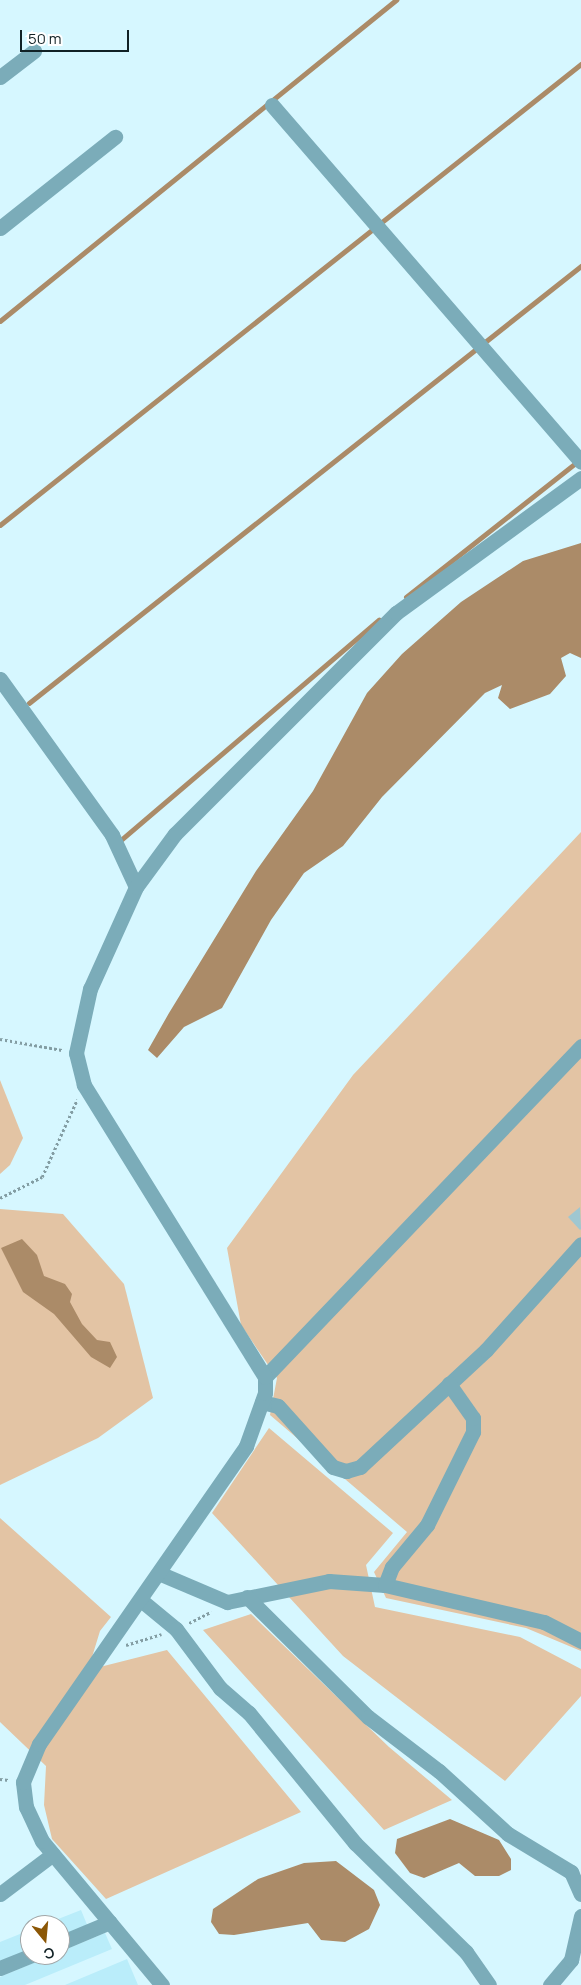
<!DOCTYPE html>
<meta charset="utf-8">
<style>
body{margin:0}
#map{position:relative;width:581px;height:1985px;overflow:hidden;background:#d6f7ff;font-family:Manrope,sans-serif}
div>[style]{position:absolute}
.built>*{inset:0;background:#baedfa}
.green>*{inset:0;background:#e3c4a4}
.water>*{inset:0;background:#ab8b68}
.stream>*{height:4.5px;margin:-2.25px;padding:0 2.25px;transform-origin:2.25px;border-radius:2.25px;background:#ab8b68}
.building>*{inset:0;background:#9fc7d1}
.path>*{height:2.5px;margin-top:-1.25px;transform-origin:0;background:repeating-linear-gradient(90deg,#839da3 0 2.5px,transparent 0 5px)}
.minor>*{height:15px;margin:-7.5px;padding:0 7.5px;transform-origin:7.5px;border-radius:7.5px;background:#7bacb9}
span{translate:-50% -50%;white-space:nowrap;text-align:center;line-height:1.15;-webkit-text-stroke:4.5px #fff;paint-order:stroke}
.north{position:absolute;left:20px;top:1915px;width:50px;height:50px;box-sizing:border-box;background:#fff;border:1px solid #a0a6a8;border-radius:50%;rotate:163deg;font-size:14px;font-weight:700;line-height:20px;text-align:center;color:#112125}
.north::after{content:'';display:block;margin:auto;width:18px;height:22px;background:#8c5706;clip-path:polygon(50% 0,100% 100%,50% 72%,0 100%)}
.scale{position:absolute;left:20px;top:30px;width:109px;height:22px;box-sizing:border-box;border:2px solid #112125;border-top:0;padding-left:6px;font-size:15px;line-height:18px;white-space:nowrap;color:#112125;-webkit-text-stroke:4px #fff;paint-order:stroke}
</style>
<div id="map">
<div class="built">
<div style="clip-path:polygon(81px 1910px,88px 1927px,60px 1938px,60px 1925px,43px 1925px)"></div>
<div style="clip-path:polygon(30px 1930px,30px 1950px,0 1962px,0 1942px)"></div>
<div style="clip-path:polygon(105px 1933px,112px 1949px,25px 1985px,0 1985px,0 1977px)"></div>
<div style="clip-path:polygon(127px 1959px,138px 1985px,65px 1985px)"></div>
</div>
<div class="green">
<div style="clip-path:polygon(581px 832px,581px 1651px,526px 1628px,386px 1598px,374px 1572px,407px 1532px,270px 1415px,277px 1378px,241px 1325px,227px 1248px,353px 1075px)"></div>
<div style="clip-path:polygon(0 1080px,23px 1138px,10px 1165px,0 1174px)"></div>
<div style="clip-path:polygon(0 1209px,63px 1214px,124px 1284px,153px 1398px,98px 1438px,0 1485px)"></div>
<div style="clip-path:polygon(269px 1428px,393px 1533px,366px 1565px,375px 1607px,520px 1637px,581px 1669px,581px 1696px,505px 1781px,343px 1656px,212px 1513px)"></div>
<div style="clip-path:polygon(0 1518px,111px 1617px,100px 1631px,88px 1670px,167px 1650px,301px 1812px,106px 1899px,52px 1839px,44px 1805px,46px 1766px,0 1722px)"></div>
<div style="clip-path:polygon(251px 1614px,389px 1747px,452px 1800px,384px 1830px,203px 1630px)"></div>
</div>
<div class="water">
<div style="clip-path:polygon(581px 543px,581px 658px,570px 653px,561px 658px,566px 676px,550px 694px,510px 709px,498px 698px,502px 685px,485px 693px,382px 797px,343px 846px,304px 873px,271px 920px,222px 1008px,184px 1027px,157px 1058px,148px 1050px,169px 1013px,256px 871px,313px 791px,367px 693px,402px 654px,461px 602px,523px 561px)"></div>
<div style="clip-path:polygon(22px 1239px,37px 1255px,44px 1276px,65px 1284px,72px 1294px,70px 1302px,82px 1324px,97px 1340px,110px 1342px,117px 1357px,110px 1368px,91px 1357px,54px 1314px,23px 1292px,1px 1248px)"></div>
<div style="clip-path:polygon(450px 1819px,499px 1840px,511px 1859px,511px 1870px,499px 1876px,475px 1876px,459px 1863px,424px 1878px,410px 1873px,395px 1853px,397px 1839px)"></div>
<div style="clip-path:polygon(336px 1861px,374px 1890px,380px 1905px,369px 1929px,345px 1942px,321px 1940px,308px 1923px,234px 1935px,219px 1934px,211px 1922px,213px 1909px,258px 1879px,304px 1863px)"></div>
</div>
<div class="stream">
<div style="left:0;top:321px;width:510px;rotate:-39.03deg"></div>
<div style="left:0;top:525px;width:742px;rotate:-38.43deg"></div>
<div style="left:406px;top:597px;width:219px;rotate:-38.3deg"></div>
<div style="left:29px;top:703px;width:704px;rotate:-38.37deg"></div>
<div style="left:121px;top:840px;width:339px;rotate:-40.5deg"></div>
</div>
<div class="building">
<div style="clip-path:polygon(580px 1207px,581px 1229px,580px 1230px,568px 1217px)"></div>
</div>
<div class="path">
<div style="left:0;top:1039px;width:63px;rotate:10.1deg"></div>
<div style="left:0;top:1198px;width:47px;rotate:-26.6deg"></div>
<div style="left:42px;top:1177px;width:85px;rotate:-65.6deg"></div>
<div style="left:189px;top:1623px;width:25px;rotate:-27deg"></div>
<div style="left:126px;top:1645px;width:37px;rotate:-17deg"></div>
<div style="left:0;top:1779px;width:9px;rotate:6deg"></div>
</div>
<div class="minor">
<div style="left:0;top:77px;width:43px;rotate:-37.4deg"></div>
<div style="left:272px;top:105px;width:472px;rotate:49.1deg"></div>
<div style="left:0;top:228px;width:147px;rotate:-38.4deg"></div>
<div style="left:0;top:679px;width:192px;rotate:54.3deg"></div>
<div style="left:112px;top:835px;width:57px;rotate:65.2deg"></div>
<div style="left:265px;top:1377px;width:458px;rotate:-46.3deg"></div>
<div style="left:262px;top:1402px;width:16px;rotate:14deg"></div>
<div style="left:278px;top:1406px;width:82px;rotate:48deg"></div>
<div style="left:333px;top:1467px;width:14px;rotate:17deg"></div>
<div style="left:346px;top:1471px;width:15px;rotate:-16deg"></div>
<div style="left:360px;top:1467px;width:172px;rotate:-42.9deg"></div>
<div style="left:486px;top:1350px;width:142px;rotate:-48.1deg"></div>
<div style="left:161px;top:1574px;width:72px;rotate:23deg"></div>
<div style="left:227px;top:1602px;width:104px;rotate:-11.6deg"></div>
<div style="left:329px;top:1581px;width:56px;rotate:4.1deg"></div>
<div style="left:385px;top:1585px;width:163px;rotate:13.1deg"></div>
<div style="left:544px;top:1622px;width:42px;rotate:27.2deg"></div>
<div style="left:385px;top:1585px;width:19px;rotate:-69deg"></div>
<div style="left:392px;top:1567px;width:55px;rotate:-50.2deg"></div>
<div style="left:427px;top:1525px;width:104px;rotate:-63.7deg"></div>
<div style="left:473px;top:1432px;width:14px;rotate:-90deg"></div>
<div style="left:473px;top:1418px;width:42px;rotate:-125.2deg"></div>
<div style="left:247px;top:1597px;width:170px;rotate:44.8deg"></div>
<div style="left:368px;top:1717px;width:89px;rotate:37.3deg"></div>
<div style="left:439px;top:1771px;width:93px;rotate:42.4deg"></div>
<div style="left:508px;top:1834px;width:74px;rotate:31.1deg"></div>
<div style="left:571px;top:1872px;width:24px;rotate:66deg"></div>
<div style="left:142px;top:1601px;width:44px;rotate:39.5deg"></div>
<div style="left:176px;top:1629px;width:74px;rotate:53.3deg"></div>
<div style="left:220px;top:1688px;width:38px;rotate:41deg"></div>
<div style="left:249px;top:1713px;width:168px;rotate:50.8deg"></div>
<div style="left:355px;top:1843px;width:156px;rotate:44.5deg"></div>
<div style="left:466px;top:1952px;width:40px;rotate:55.1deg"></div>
<div style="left:0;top:1894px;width:66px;rotate:-37deg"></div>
<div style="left:60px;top:1943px;width:54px;rotate:-22.8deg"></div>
<div style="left:0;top:1968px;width:35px;rotate:-22deg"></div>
<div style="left:162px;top:1985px;width:187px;rotate:-129.8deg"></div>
<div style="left:42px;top:1841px;width:38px;rotate:-115deg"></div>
<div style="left:26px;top:1807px;width:25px;rotate:-97deg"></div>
<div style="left:23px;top:1782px;width:41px;rotate:-67.2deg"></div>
<div style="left:39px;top:1744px;width:363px;rotate:-55.2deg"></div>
<div style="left:246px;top:1446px;width:56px;rotate:-70.3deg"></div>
<div style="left:265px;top:1393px;width:16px;rotate:-90deg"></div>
<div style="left:265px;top:1377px;width:344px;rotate:-121.8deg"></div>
<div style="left:84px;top:1085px;width:33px;rotate:-104deg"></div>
<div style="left:76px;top:1053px;width:66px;rotate:-77.7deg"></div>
<div style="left:90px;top:989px;width:112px;rotate:-65.7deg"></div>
<div style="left:136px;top:887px;width:66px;rotate:-53.7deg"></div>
<div style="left:175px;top:834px;width:313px;rotate:-45deg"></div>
<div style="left:396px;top:613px;width:229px;rotate:-36.1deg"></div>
<div style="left:550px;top:1985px;width:33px;rotate:-50deg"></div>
<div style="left:571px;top:1960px;width:45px;rotate:-77.2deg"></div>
</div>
<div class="north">С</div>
<div class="scale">50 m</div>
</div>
